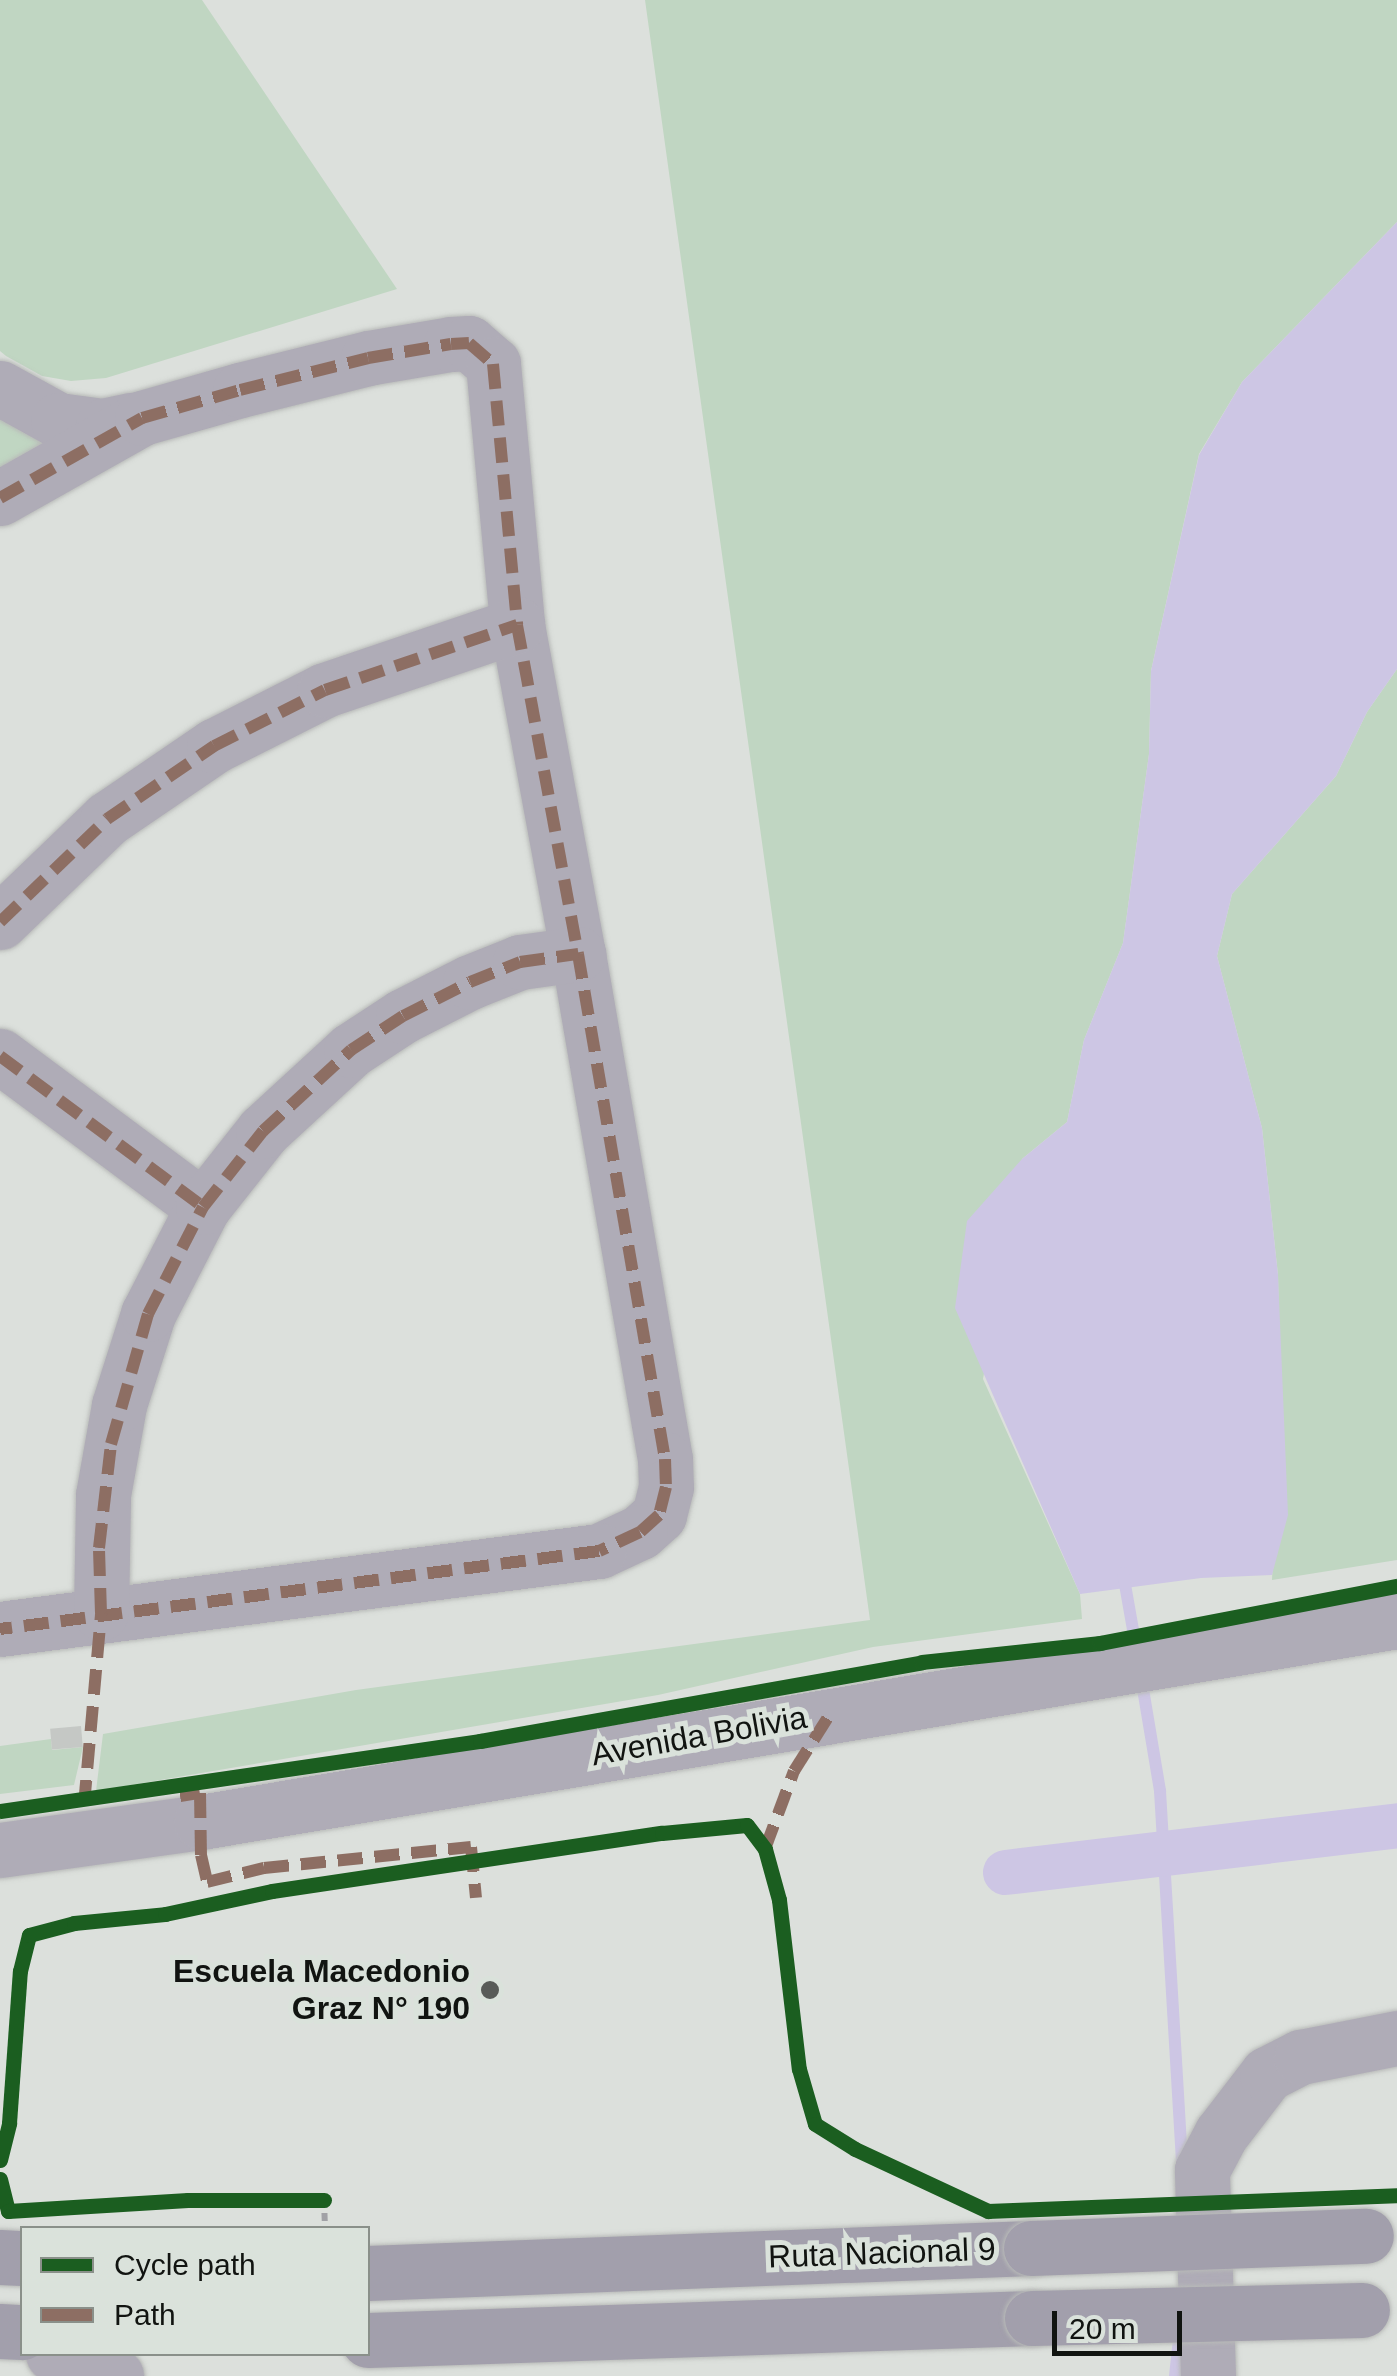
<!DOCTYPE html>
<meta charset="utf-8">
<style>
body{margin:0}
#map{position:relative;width:1397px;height:2376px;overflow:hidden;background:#dce0dc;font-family:Helvetica,sans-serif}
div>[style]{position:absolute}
.green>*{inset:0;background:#c0d6c2}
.water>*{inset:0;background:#cdc6e4}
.stream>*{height:12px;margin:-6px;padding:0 6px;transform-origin:6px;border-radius:6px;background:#cdc6e4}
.canal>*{height:45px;margin:-22.5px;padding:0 22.5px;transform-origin:22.5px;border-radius:22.5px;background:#cdc6e4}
.building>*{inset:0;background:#c5c8c5;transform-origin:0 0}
.path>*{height:6px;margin-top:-3px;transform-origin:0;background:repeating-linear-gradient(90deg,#a1a1a6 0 8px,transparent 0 13px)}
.roads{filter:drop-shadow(0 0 2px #b8bab8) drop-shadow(0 0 2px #b8bab8)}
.minor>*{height:55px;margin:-27.5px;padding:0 27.5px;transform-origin:27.5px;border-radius:27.5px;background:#afacb7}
.highway>*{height:55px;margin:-27.5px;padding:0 27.5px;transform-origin:27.5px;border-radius:27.5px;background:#a29fac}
.bridges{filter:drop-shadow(0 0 2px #b8bab8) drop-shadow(0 0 2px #b8bab8)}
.highway-bridge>*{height:55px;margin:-27.5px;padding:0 27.5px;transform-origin:27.5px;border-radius:27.5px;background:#a29fac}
.quiet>*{height:12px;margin-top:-6px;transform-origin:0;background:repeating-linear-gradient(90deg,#8d6e63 0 25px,transparent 0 37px)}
.cycleway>*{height:15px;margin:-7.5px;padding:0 7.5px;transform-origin:7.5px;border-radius:7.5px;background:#1b5e20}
.dots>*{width:28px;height:28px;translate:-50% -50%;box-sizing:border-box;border:5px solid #dae2db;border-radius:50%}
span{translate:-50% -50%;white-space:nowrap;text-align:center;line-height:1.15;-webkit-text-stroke:10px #dae2db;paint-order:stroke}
.street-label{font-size:32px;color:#111411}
.poi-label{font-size:32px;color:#111411;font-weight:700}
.right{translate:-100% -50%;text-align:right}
.legend{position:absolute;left:20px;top:2226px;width:350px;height:130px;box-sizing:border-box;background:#dae2db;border:2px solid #8a908a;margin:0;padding:12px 18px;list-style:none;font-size:30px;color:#111411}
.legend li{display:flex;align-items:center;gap:20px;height:50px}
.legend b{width:50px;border:2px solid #8a908a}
.scale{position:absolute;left:1052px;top:2311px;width:130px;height:45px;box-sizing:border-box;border:5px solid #111411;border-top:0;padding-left:12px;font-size:30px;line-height:35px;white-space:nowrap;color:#111411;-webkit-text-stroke:8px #dae2db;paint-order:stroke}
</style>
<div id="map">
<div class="green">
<div style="clip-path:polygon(0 0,202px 0,397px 289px,106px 378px,71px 381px,42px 376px,6px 356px,0 351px)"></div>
<div style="clip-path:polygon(645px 0,1397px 0,1397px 222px,1242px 382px,1199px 454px,1151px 671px,1149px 754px,1123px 943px,1084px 1040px,1067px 1122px,1022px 1159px,983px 1379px,1080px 1594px,1082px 1619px,873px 1647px,658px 1695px,96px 1791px,103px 1734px,356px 1690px,870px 1620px)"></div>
<div style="clip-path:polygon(0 412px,66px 437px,0 478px)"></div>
<div style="clip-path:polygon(1397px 669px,1397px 1560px,1272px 1580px,1280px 1368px,1278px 1275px,1262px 1128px,1217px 956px,1232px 894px,1336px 776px,1367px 712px)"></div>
<div style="clip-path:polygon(51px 1739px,52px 1750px,83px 1747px,74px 1785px,0 1794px,0 1746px)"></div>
</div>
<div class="water">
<div style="clip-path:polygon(1397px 222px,1397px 669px,1367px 712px,1336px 776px,1232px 894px,1217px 956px,1262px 1128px,1278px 1275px,1288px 1515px,1272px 1575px,1201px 1578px,1080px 1594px,955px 1308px,967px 1221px,1022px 1159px,1067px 1122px,1084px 1040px,1123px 943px,1149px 754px,1151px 671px,1199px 455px,1242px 382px)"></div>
</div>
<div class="stream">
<div style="left:1123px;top:1573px;width:80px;rotate:80deg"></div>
<div style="left:1141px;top:1677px;width:116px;rotate:80.5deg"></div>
<div style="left:1160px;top:1791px;width:374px;rotate:86.6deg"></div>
<div style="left:1175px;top:2376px;width:47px;rotate:-83.9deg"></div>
</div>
<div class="canal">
<div style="left:1005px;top:1872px;width:395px;rotate:-6.8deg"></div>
</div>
<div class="building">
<div style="left:81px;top:1726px;width:21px;height:31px;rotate:85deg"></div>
</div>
<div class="path">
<div style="left:0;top:2179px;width:31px;rotate:75deg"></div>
<div style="left:34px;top:2210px;width:154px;rotate:-3.7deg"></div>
<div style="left:188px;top:2200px;width:136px"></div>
<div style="left:324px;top:2200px;width:28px;rotate:88deg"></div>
</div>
<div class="roads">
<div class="minor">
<div style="left:0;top:388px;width:66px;rotate:28.9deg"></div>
<div style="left:58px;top:420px;width:45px;rotate:7.6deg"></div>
<div style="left:103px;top:426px;width:30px;rotate:-12deg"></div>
<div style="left:0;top:498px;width:163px;rotate:-29.4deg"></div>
<div style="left:142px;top:418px;width:102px;rotate:-15.9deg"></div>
<div style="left:240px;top:390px;width:132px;rotate:-14deg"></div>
<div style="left:368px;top:358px;width:84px;rotate:-9.6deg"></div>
<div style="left:451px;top:344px;width:18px;rotate:-3deg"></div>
<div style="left:469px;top:343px;width:32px;rotate:41deg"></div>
<div style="left:493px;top:364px;width:262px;rotate:84.7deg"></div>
<div style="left:517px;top:625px;width:335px;rotate:79.5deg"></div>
<div style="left:578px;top:954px;width:512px;rotate:80.23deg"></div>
<div style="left:665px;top:1459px;width:28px;rotate:88deg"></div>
<div style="left:666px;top:1487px;width:29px;rotate:104deg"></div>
<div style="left:659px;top:1515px;width:25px;rotate:138deg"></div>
<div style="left:640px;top:1532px;width:45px;rotate:155.1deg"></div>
<div style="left:599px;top:1551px;width:604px;rotate:172.58deg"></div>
<div style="left:0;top:922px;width:149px;rotate:-43.9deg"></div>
<div style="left:107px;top:819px;width:130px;rotate:-34.3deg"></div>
<div style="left:214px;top:746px;width:124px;rotate:-26.8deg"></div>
<div style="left:325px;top:690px;width:203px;rotate:-18.7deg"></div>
<div style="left:0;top:1056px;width:253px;rotate:36.6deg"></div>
<div style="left:101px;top:1613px;width:118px;rotate:-89deg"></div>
<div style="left:103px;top:1495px;width:91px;rotate:-79.9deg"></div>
<div style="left:119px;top:1405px;width:96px;rotate:-72.3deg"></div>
<div style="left:148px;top:1314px;width:120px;rotate:-62.8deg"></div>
<div style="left:203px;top:1207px;width:97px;rotate:-51.7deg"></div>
<div style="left:263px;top:1131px;width:120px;rotate:-42.6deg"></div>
<div style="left:351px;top:1050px;width:62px;rotate:-33.2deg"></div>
<div style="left:403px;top:1016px;width:75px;rotate:-26.9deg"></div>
<div style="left:470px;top:982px;width:54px;rotate:-21.8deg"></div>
<div style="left:520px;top:962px;width:59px;rotate:-7.9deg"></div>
<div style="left:0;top:1850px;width:203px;rotate:-7.9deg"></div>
<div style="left:201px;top:1822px;width:1213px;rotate:-9.54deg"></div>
<div style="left:53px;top:2354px;width:67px;rotate:19.2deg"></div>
<div style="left:1208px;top:2376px;width:206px;rotate:-91.7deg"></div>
<div style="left:1202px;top:2170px;width:41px;rotate:-62.2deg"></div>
<div style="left:1221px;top:2134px;width:76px;rotate:-52.5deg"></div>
<div style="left:1267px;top:2074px;width:38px;rotate:-27deg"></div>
<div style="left:1301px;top:2057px;width:98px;rotate:-11.2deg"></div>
</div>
<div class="highway">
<div style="left:0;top:2257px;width:22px;rotate:3deg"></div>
<div style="left:368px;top:2273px;width:663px;rotate:-2.16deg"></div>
<div style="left:0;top:2331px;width:22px;rotate:3deg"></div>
<div style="left:368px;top:2340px;width:664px;rotate:-1.9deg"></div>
</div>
</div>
<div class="bridges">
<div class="highway-bridge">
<div style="left:1031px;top:2248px;width:335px;rotate:-2.1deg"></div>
<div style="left:1032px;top:2318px;width:330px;rotate:-1.4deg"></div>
</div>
</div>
<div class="quiet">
<div style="left:0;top:498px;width:163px;rotate:-29.4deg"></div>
<div style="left:142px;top:418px;width:102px;rotate:-15.9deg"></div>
<div style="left:240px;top:390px;width:132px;rotate:-14deg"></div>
<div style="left:368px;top:358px;width:84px;rotate:-9.6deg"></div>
<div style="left:451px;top:344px;width:18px;rotate:-3deg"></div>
<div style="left:469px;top:343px;width:32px;rotate:41deg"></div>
<div style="left:493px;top:364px;width:262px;rotate:84.7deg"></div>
<div style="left:517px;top:625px;width:335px;rotate:79.5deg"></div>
<div style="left:578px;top:954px;width:512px;rotate:80.23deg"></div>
<div style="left:665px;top:1459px;width:28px;rotate:88deg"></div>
<div style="left:666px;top:1487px;width:29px;rotate:104deg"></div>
<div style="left:659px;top:1515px;width:25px;rotate:138deg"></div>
<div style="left:640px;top:1532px;width:45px;rotate:155.1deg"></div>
<div style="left:599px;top:1551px;width:604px;rotate:172.58deg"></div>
<div style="left:0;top:922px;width:149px;rotate:-43.9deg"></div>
<div style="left:107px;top:819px;width:130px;rotate:-34.3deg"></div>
<div style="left:214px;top:746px;width:124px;rotate:-26.8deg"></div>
<div style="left:325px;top:690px;width:203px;rotate:-18.7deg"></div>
<div style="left:0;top:1056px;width:253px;rotate:36.6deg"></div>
<div style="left:180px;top:1796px;width:20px;rotate:-9deg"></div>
<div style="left:200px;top:1793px;width:62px;rotate:89.1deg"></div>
<div style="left:201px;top:1855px;width:28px;rotate:77deg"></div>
<div style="left:207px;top:1882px;width:59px;rotate:-13.8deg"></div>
<div style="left:264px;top:1868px;width:208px;rotate:-5.8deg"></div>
<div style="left:471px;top:1847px;width:51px;rotate:84.4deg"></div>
<div style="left:84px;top:1805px;width:193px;rotate:-84.9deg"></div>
<div style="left:101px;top:1613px;width:65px;rotate:-91.8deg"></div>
<div style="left:99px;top:1548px;width:105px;rotate:-83.4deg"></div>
<div style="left:111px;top:1444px;width:135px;rotate:-74.1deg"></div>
<div style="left:148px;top:1314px;width:120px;rotate:-62.8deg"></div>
<div style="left:203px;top:1207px;width:97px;rotate:-51.7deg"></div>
<div style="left:263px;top:1131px;width:120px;rotate:-42.6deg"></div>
<div style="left:351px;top:1050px;width:62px;rotate:-33.2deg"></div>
<div style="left:403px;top:1016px;width:75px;rotate:-26.9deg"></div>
<div style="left:470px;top:982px;width:54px;rotate:-21.8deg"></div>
<div style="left:520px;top:962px;width:59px;rotate:-7.9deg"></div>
<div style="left:765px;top:1849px;width:83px;rotate:-69.6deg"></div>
<div style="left:794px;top:1771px;width:67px;rotate:-57.7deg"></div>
</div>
<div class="cycleway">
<div style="left:0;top:1811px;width:485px;rotate:-8.3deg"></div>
<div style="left:480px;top:1741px;width:449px;rotate:-10.1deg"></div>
<div style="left:922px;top:1662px;width:179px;rotate:-6.1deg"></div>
<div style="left:1100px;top:1643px;width:302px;rotate:-10.9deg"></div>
<div style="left:0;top:2160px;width:38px;rotate:-76deg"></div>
<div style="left:9px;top:2123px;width:152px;rotate:-85.9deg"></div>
<div style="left:20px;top:1971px;width:37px;rotate:-76deg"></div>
<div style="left:29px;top:1935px;width:47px;rotate:-14.9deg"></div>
<div style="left:74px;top:1923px;width:91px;rotate:-5.6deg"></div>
<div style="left:165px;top:1914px;width:109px;rotate:-12.1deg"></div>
<div style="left:272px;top:1891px;width:394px;rotate:-8.5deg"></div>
<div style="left:662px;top:1833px;width:85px;rotate:-5.4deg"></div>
<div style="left:747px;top:1825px;width:30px;rotate:53deg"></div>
<div style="left:765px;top:1849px;width:53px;rotate:74.6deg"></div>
<div style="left:779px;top:1900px;width:170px;rotate:83.3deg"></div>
<div style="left:799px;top:2069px;width:57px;rotate:73.8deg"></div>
<div style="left:815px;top:2124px;width:47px;rotate:32deg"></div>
<div style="left:855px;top:2149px;width:147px;rotate:25deg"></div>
<div style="left:988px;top:2211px;width:409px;rotate:-2.2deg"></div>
<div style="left:0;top:2179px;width:33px;rotate:76deg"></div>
<div style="left:8px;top:2211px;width:180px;rotate:-3.5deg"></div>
<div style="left:188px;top:2200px;width:136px"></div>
</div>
<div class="dots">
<div style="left:490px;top:1990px;background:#585b58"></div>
</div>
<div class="street-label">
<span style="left:699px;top:1736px;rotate:-10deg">Avenida Bolivia</span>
<span style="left:882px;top:2253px;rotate:-2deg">Ruta Nacional 9</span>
</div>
<div class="poi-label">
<span class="right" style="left:470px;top:1990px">Escuela Macedonio<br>Graz N° 190</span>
</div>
<ul class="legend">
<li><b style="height:12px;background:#1b5e20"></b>Cycle path</li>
<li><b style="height:12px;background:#8d6e63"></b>Path</li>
</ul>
<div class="scale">20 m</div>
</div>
